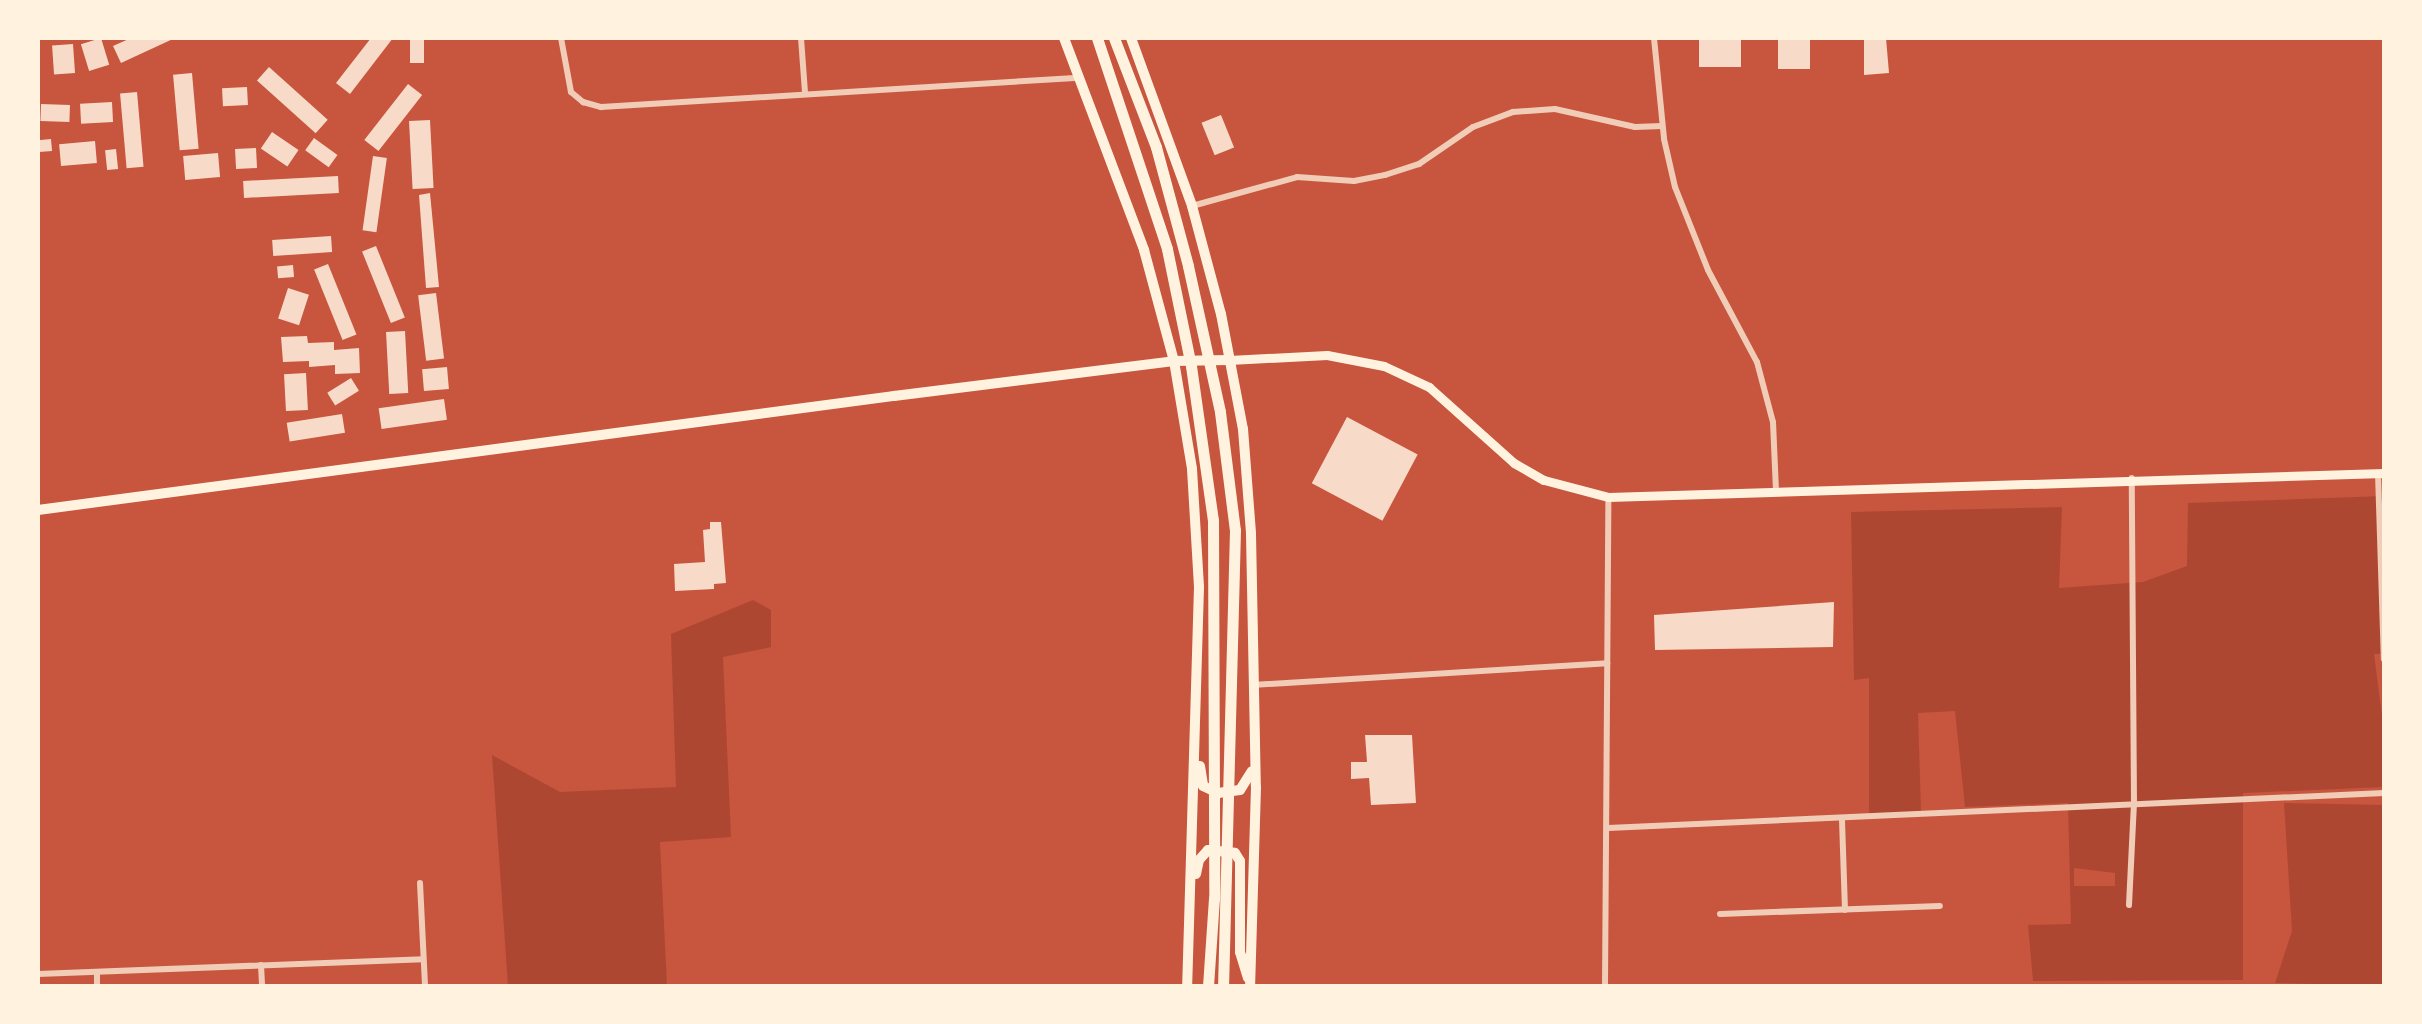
<!DOCTYPE html>
<style>
body{margin:0}
#map{position:relative;width:2422px;height:1024px;overflow:hidden;background:#c8553d;font-family:"Golos Text",sans-serif}
div>[style]{position:absolute}
.green>*{inset:0;background:#ae4732}
.building>*{inset:0;background:#f7dbc8;transform-origin:0 0}
.minor>*{height:6px;margin:-3px;padding:0 3px;transform-origin:3px;border-radius:3px;background:#f1ccb7}
.secondary>*{height:9px;margin:-4.5px;padding:0 4.5px;transform-origin:4.5px;border-radius:4.5px;background:#fff3e0}
.primary>*{height:10px;margin:-5px;padding:0 5px;transform-origin:5px;border-radius:5px;background:#fff3e0}
.motorway>*{height:11px;margin:-5.5px;padding:0 5.5px;transform-origin:5.5px;border-radius:5.5px;background:#fff3e0}
span{translate:-50% -50%;white-space:nowrap;text-align:center;line-height:1.15;-webkit-text-stroke:8px #fff3e0;paint-order:stroke}
.frame{position:absolute;inset:0;border:40px solid #fff3e0;pointer-events:none}
</style>
<div id="map">
<div class="green">
<div style="clip-path:polygon(evenodd,2384px 496px,2384px 654px,2374px 654px,2384px 731px,2384px 787px,2243px 793px,2243px 980px,2033px 981px,2028px 925px,2071px 924px,2068px 803px,1965px 807px,1955px 711px,1918px 713px,1921px 811px,1869px 816px,1869px 678px,1854px 680px,1851px 512px,2062px 507px,2059px 588px,2143px 582px,2187px 566px,2188px 503px,2384px 496px,2074px 868px,2115px 873px,2115px 886px,2074px 886px,2074px 868px)"></div>
<div style="clip-path:polygon(753px 600px,771px 610px,771px 647px,723px 657px,731px 837px,660px 842px,667px 986px,508px 986px,492px 755px,560px 792px,676px 787px,671px 634px)"></div>
<div style="clip-path:polygon(2284px 803px,2384px 805px,2384px 986px,2275px 983px,2292px 931px)"></div>
</div>
<div class="building">
<div style="left:101px;top:38px;width:28px;height:21px;rotate:73deg"></div>
<div style="clip-path:polygon(131px 38px,175px 38px,121px 63px,113px 46px)"></div>
<div style="clip-path:polygon(371px 38px,393px 38px,350px 94px,336px 83px)"></div>
<div style="left:410px;top:38px;width:14px;height:25px"></div>
<div style="left:1699px;top:38px;width:42px;height:29px"></div>
<div style="left:1778px;top:38px;width:32px;height:31px"></div>
<div style="clip-path:polygon(1864px 38px,1886px 38px,1889px 73px,1864px 75px)"></div>
<div style="left:73px;top:44px;width:29px;height:21px;rotate:86deg"></div>
<div style="left:269px;top:67px;width:79px;height:18px;rotate:42deg"></div>
<div style="left:192px;top:73px;width:76px;height:19px;rotate:85deg"></div>
<div style="left:408px;top:84px;width:18px;height:71px;rotate:38deg"></div>
<div style="left:247px;top:87px;width:18px;height:25px;rotate:87deg"></div>
<div style="left:137px;top:92px;width:75px;height:17px;rotate:85deg"></div>
<div style="left:112px;top:102px;width:20px;height:32px;rotate:87deg"></div>
<div style="left:41px;top:104px;width:29px;height:17px;rotate:2deg"></div>
<div style="left:1221px;top:115px;width:35px;height:21px;rotate:68deg"></div>
<div style="left:430px;top:120px;width:68px;height:21px;rotate:87deg"></div>
<div style="left:272px;top:132px;width:32px;height:20px;rotate:34deg"></div>
<div style="left:314px;top:138px;width:29px;height:15px;rotate:36deg"></div>
<div style="left:51px;top:139px;width:12px;height:13px;rotate:85deg"></div>
<div style="left:95px;top:141px;width:22px;height:36px;rotate:85deg"></div>
<div style="left:256px;top:148px;width:20px;height:21px;rotate:87deg"></div>
<div style="left:116px;top:149px;width:20px;height:11px;rotate:84deg"></div>
<div style="left:218px;top:153px;width:24px;height:35px;rotate:85deg"></div>
<div style="left:373px;top:156px;width:14px;height:75px;rotate:8deg"></div>
<div style="left:338px;top:176px;width:17px;height:95px;rotate:87deg"></div>
<div style="clip-path:polygon(430px 193px,439px 287px,426px 288px,419px 195px)"></div>
<div style="left:331px;top:236px;width:16px;height:59px;rotate:86deg"></div>
<div style="left:376px;top:246px;width:77px;height:15px;rotate:68deg"></div>
<div style="left:328px;top:264px;width:76px;height:15px;rotate:68deg"></div>
<div style="left:293px;top:265px;width:12px;height:16px;rotate:85deg"></div>
<div style="left:288px;top:288px;width:22px;height:32px;rotate:18deg"></div>
<div style="left:436px;top:293px;width:66px;height:18px;rotate:83deg"></div>
<div style="left:405px;top:331px;width:62px;height:19px;rotate:87deg"></div>
<div style="clip-path:polygon(307px 336px,308px 343px,334px 342px,334px 350px,359px 348px,360px 373px,335px 374px,335px 365px,309px 367px,309px 361px,283px 362px,281px 337px)"></div>
<div style="left:447px;top:367px;width:22px;height:25px;rotate:85deg"></div>
<div style="left:306px;top:373px;width:37px;height:22px;rotate:87deg"></div>
<div style="left:351px;top:378px;width:15px;height:28px;rotate:58deg"></div>
<div style="left:444px;top:399px;width:21px;height:66px;rotate:82deg"></div>
<div style="left:342px;top:414px;width:19px;height:56px;rotate:81deg"></div>
<div style="left:1347px;top:417px;width:80px;height:75px;rotate:28deg"></div>
<div style="clip-path:polygon(710px 522px,721px 522px,726px 583px,714px 584px,714px 589px,675px 591px,674px 564px,705px 562px,703px 530px,710px 529px)"></div>
<div style="clip-path:polygon(1834px 602px,1833px 647px,1655px 650px,1654px 615px)"></div>
<div style="clip-path:polygon(1365px 735px,1412px 735px,1416px 803px,1371px 805px,1369px 778px,1351px 779px,1351px 762px,1367px 762px)"></div>
</div>
<div class="minor">
<div style="left:561px;top:38px;width:55px;rotate:79.5deg"></div>
<div style="left:571px;top:92px;width:16px;rotate:40deg"></div>
<div style="left:583px;top:102px;width:19px;rotate:16deg"></div>
<div style="left:601px;top:107px;width:479px;rotate:-3.5deg"></div>
<div style="left:801px;top:38px;width:54px;rotate:85.8deg"></div>
<div style="left:1654px;top:38px;width:101px;rotate:84.3deg"></div>
<div style="left:1664px;top:139px;width:49px;rotate:77.1deg"></div>
<div style="left:1675px;top:187px;width:89px;rotate:68.3deg"></div>
<div style="left:1708px;top:270px;width:104px;rotate:62deg"></div>
<div style="left:1757px;top:362px;width:62px;rotate:75.1deg"></div>
<div style="left:1773px;top:422px;width:69px;rotate:87.5deg"></div>
<div style="left:1192px;top:206px;width:109px;rotate:-15.4deg"></div>
<div style="left:1297px;top:177px;width:57px;rotate:4deg"></div>
<div style="left:1354px;top:181px;width:32px;rotate:-11deg"></div>
<div style="left:1385px;top:175px;width:36px;rotate:-18deg"></div>
<div style="left:1419px;top:164px;width:65px;rotate:-34.4deg"></div>
<div style="left:1473px;top:127px;width:43px;rotate:-20.6deg"></div>
<div style="left:1513px;top:112px;width:42px;rotate:-4.1deg"></div>
<div style="left:1555px;top:109px;width:82px;rotate:12.7deg"></div>
<div style="left:1635px;top:127px;width:27px;rotate:-2deg"></div>
<div style="left:2378px;top:473px;width:186px;rotate:88.2deg"></div>
<div style="left:1252px;top:685px;width:356px;rotate:-3.5deg"></div>
<div style="left:1842px;top:820px;width:90px;rotate:88.1deg"></div>
<div style="left:1608px;top:828px;width:777px;rotate:-2.58deg"></div>
<div style="left:420px;top:883px;width:103px;rotate:87.2deg"></div>
<div style="left:2129px;top:905px;width:101px;rotate:-87.2deg"></div>
<div style="left:2134px;top:804px;width:326px;rotate:-90.4deg"></div>
<div style="left:1720px;top:914px;width:220px;rotate:-2.1deg"></div>
<div style="left:261px;top:965px;width:21px;rotate:87deg"></div>
<div style="left:97px;top:972px;width:14px;rotate:90deg"></div>
<div style="left:38px;top:974px;width:385px;rotate:-2.2deg"></div>
<div style="left:1605px;top:986px;width:489px;rotate:-89.6deg"></div>
</div>
<div class="secondary">
<div style="left:1229px;top:360px;width:98px;rotate:-2.9deg"></div>
<div style="left:1327px;top:355px;width:58px;rotate:10.9deg"></div>
<div style="left:1384px;top:366px;width:50px;rotate:25deg"></div>
<div style="left:1429px;top:387px;width:114px;rotate:41.8deg"></div>
<div style="left:1514px;top:463px;width:34px;rotate:30deg"></div>
<div style="left:1544px;top:480px;width:66px;rotate:14.9deg"></div>
<div style="left:1608px;top:497px;width:776px;rotate:-1.77deg"></div>
</div>
<div class="primary">
<div style="left:1064px;top:38px;width:227px;rotate:69.3deg"></div>
<div style="left:1144px;top:250px;width:115px;rotate:74.9deg"></div>
<div style="left:1174px;top:361px;width:109px;rotate:80.5deg"></div>
<div style="left:1192px;top:469px;width:118px;rotate:86.6deg"></div>
<div style="left:1199px;top:587px;width:399px;rotate:91.7deg"></div>
<div style="left:1131px;top:38px;width:179px;rotate:70deg"></div>
<div style="left:1192px;top:206px;width:112px;rotate:75deg"></div>
<div style="left:1221px;top:314px;width:117px;rotate:79.2deg"></div>
<div style="left:1243px;top:429px;width:105px;rotate:85.6deg"></div>
<div style="left:1251px;top:534px;width:253px;rotate:88.9deg"></div>
<div style="left:1256px;top:787px;width:199px;rotate:91.7deg"></div>
<div style="left:38px;top:510px;width:864px;rotate:-7.59deg"></div>
<div style="left:894px;top:396px;width:282px;rotate:-7.1deg"></div>
<div style="left:1174px;top:361px;width:55px;rotate:-1deg"></div>
<div style="left:1200px;top:766px;width:20px;rotate:81deg"></div>
<div style="left:1203px;top:786px;width:17px;rotate:25deg"></div>
<div style="left:1218px;top:793px;width:22px;rotate:-8deg"></div>
<div style="left:1240px;top:790px;width:22px;rotate:-58deg"></div>
<div style="left:1196px;top:874px;width:14px;rotate:-78deg"></div>
<div style="left:1199px;top:860px;width:13px;rotate:-48deg"></div>
<div style="left:1208px;top:850px;width:27px;rotate:6deg"></div>
<div style="left:1235px;top:853px;width:9px;rotate:58deg"></div>
<div style="left:1240px;top:861px;width:91px;rotate:90deg"></div>
<div style="left:1240px;top:952px;width:27px;rotate:73deg"></div>
</div>
<div class="motorway">
<div style="left:1097px;top:38px;width:222px;rotate:71.6deg"></div>
<div style="left:1167px;top:249px;width:119px;rotate:78.4deg"></div>
<div style="left:1191px;top:366px;width:156px;rotate:81.9deg"></div>
<div style="left:1213px;top:520px;width:378px;rotate:89.8deg"></div>
<div style="left:1214px;top:898px;width:88px;rotate:93.9deg"></div>
<div style="left:1114px;top:38px;width:117px;rotate:68.9deg"></div>
<div style="left:1156px;top:147px;width:123px;rotate:74.9deg"></div>
<div style="left:1188px;top:266px;width:149px;rotate:77.6deg"></div>
<div style="left:1220px;top:412px;width:119px;rotate:82.8deg"></div>
<div style="left:1235px;top:530px;width:456px;rotate:91.5deg"></div>
</div>
<div class="frame"></div>
</div>
